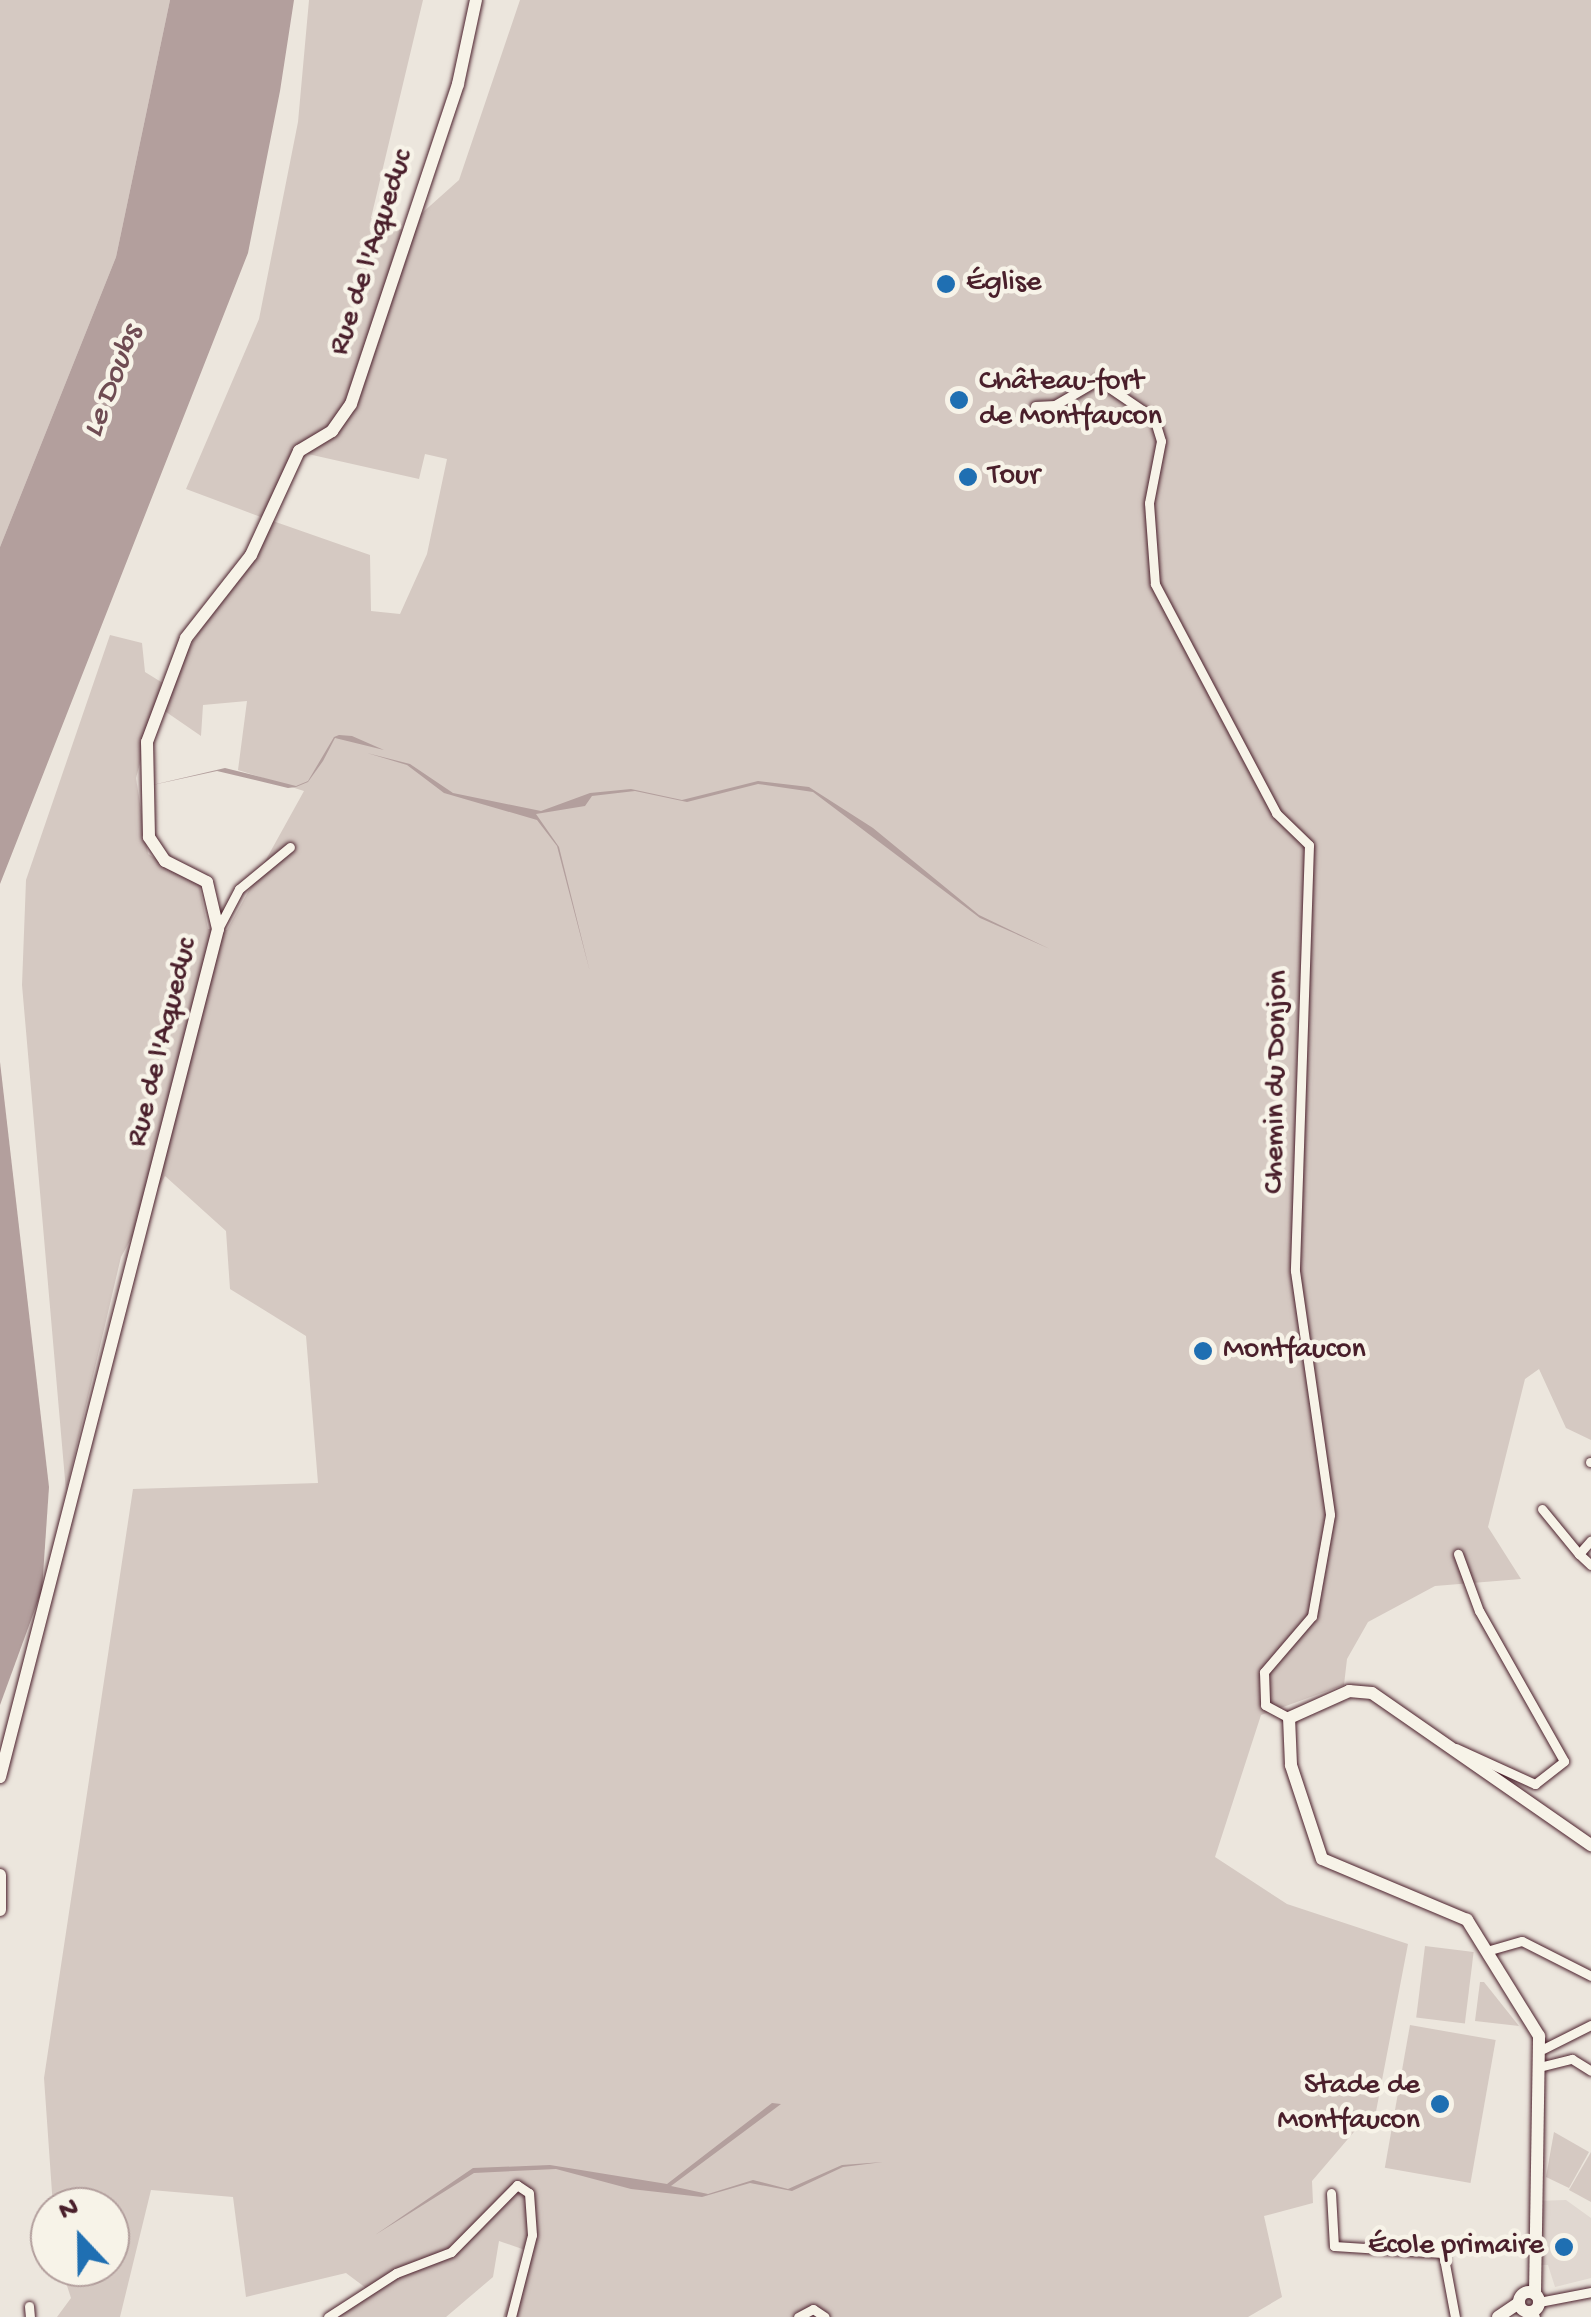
<!DOCTYPE html>
<meta charset="utf-8">
<style>
body{margin:0}
#map{position:relative;width:1591px;height:2317px;overflow:hidden;background:#ece6dd;font-family:"Gochi Hand",sans-serif}
div>[style]{position:absolute}
.built>*{inset:0;background:#e0d7d0}
.green>*{inset:0;background:#d5c9c2;transform-origin:0 0}
.water>*{inset:0;background:#b39f9d}
.roads{filter:drop-shadow(0 0 2px #4a1f2b) drop-shadow(0 0 2px #4a1f2b)}
.street>*{height:9px;margin:-4.5px;padding:0 4.5px;transform-origin:4.5px;border-radius:4.5px;background:#f7f3e8}
.secondary>*{height:12px;margin:-6px;padding:0 6px;transform-origin:6px;border-radius:6px;background:#f7f3e8}
.secondary>.ring{margin:-6px;padding:0;box-sizing:content-box;background:none;border:12px solid #f7f3e8;border-radius:50%}
.dots>*{width:28px;height:28px;translate:-50% -50%;box-sizing:border-box;border:5px solid #f7f3e8;border-radius:50%}
span{translate:-50% -50%;white-space:nowrap;text-align:center;line-height:1.15;-webkit-text-stroke:9px #f7f3e8;paint-order:stroke}
.street-label{font-size:30px;color:#4a1f2b}
.poi-label{font-size:30px;color:#4a1f2b}
.left{translate:0 -50%;text-align:left}
.right{translate:-100% -50%;text-align:right}
.water-label{font-size:32px;color:#6f4c53;font-style:italic}
.north{position:absolute;left:30px;top:2187px;width:100px;height:100px;box-sizing:border-box;background:#f7f3e8;border:2px solid #b29e9c;border-radius:50%;rotate:338deg;font-size:28px;font-weight:700;line-height:40px;text-align:center;color:#4a1f2b}
.north::after{content:'';display:block;margin:auto;width:35px;height:45px;background:#1f6fb2;clip-path:polygon(50% 0,100% 100%,50% 72%,0 100%)}
</style>
<div id="map">
<div class="built">
<div style="clip-path:polygon(1566px 2200px,1591px 2218px,1591px 2278px,1555px 2287px,1548px 2265px,1536px 2265px,1535px 2201px)"></div>
</div>
<div class="green">
<div style="clip-path:polygon(0 0,170px 0,116px 257px,0 547px)"></div>
<div style="clip-path:polygon(evenodd,309px 0,423px 0,371px 218px,403px 230px,459px 180px,520px 0,1591px 0,1591px 1440px,1566px 1428px,1539px 1369px,1525px 1379px,1488px 1527px,1521px 1579px,1435px 1586px,1368px 1622px,1347px 1659px,1344px 1685px,1261px 1715px,1215px 1857px,1287px 1904px,1408px 1944px,1374px 2122px,1359px 2126px,1312px 2181px,1313px 2203px,1264px 2216px,1282px 2297px,1248px 2317px,503px 2317px,525px 2250px,499px 2241px,493px 2277px,446px 2317px,334px 2317px,366px 2288px,346px 2273px,246px 2297px,233px 2197px,151px 2190px,120px 2317px,57px 2317px,71px 2298px,61px 2267px,110px 2267px,110px 2207px,53px 2207px,44px 2078px,133px 1489px,318px 1483px,306px 1336px,230px 1289px,226px 1231px,165px 1176px,121px 1257px,66px 1491px,22px 985px,26px 880px,110px 635px,142px 643px,145px 672px,166px 685px,269px 520px,186px 489px,259px 319px,298px 122px,309px 0,299px 452px,419px 479px,425px 454px,447px 459px,427px 554px,400px 614px,371px 611px,370px 555px,270px 520px,299px 452px,309px 0,247px 701px,238px 770px,304px 791px,227px 930px,208px 929px,199px 884px,148px 854px,136px 778px,156px 705px,201px 736px,203px 705px,247px 701px)"></div>
<div style="left:1425px;top:1946px;width:49px;height:72px;rotate:7deg"></div>
<div style="clip-path:polygon(1480px 1982px,1484px 1982px,1519px 2026px,1475px 2021px)"></div>
<div style="left:1410px;top:2025px;width:87px;height:145px;rotate:10deg"></div>
<div style="clip-path:polygon(1554px 2132px,1589px 2152px,1569px 2188px,1546px 2177px)"></div>
<div style="clip-path:polygon(1591px 2152px,1591px 2202px,1569px 2190px)"></div>
</div>
<div class="water">
<div style="clip-path:polygon(170px 0,294px 0,280px 91px,248px 253px,0 884px,0 547px,116px 257px)"></div>
<div style="clip-path:polygon(339px 735px,352px 736px,384px 750px,335px 738px,323px 761px,308px 782px,296px 787px,288px 788px,217px 771px,148px 786px,225px 768px,296px 786px,308px 781px,334px 737px)"></div>
<div style="clip-path:polygon(367px 753px,410px 764px,453px 793px,541px 811px,590px 793px,631px 789px,682px 800px,758px 781px,809px 787px,873px 828px,979px 915px,1050px 949px,980px 918px,813px 792px,758px 784px,687px 802px,635px 791px,592px 796px,585px 806px,536px 814px,559px 847px,590px 972px,557px 846px,537px 820px,444px 793px,407px 765px)"></div>
<div style="clip-path:polygon(0 1062px,49px 1487px,42px 1590px,0 1705px)"></div>
<div style="clip-path:polygon(772px 2103px,781px 2104px,671px 2186px,708px 2194px,753px 2180px,788px 2189px,842px 2165px,883px 2162px,843px 2167px,792px 2191px,750px 2183px,702px 2197px,631px 2189px,556px 2169px,474px 2173px,375px 2235px,473px 2168px,550px 2165px,667px 2184px)"></div>
</div>
<div class="roads">
<div class="street">
<div style="left:1035px;top:406px;width:20px;rotate:-3deg"></div>
<div style="left:1055px;top:405px;width:50px;rotate:-30.2deg"></div>
<div style="left:1098px;top:380px;width:68px;rotate:34.2deg"></div>
<div style="left:1154px;top:418px;width:24px;rotate:73deg"></div>
<div style="left:1161px;top:441px;width:63px;rotate:101deg"></div>
<div style="left:1149px;top:503px;width:81px;rotate:85.8deg"></div>
<div style="left:1155px;top:584px;width:259px;rotate:62.1deg"></div>
<div style="left:1276px;top:813px;width:46px;rotate:44.1deg"></div>
<div style="left:1309px;top:845px;width:426px;rotate:91.9deg"></div>
<div style="left:1295px;top:1271px;width:246px;rotate:81.8deg"></div>
<div style="left:1330px;top:1515px;width:103px;rotate:100.1deg"></div>
<div style="left:1312px;top:1616px;width:74px;rotate:130.6deg"></div>
<div style="left:1264px;top:1672px;width:33px;rotate:88deg"></div>
<div style="left:1265px;top:1705px;width:27px;rotate:28deg"></div>
<div style="left:218px;top:929px;width:45px;rotate:-62.3deg"></div>
<div style="left:239px;top:889px;width:66px;rotate:-39.5deg"></div>
<div style="left:1590px;top:1462px;width:1px"></div>
<div style="left:1542px;top:1509px;width:58px;rotate:50.6deg"></div>
<div style="left:1579px;top:1554px;width:18px;rotate:-49deg"></div>
<div style="left:1579px;top:1554px;width:16px;rotate:43deg"></div>
<div style="left:1456px;top:1748px;width:87px;rotate:24.5deg"></div>
<div style="left:1535px;top:1784px;width:37px;rotate:-38deg"></div>
<div style="left:1564px;top:1761px;width:172px;rotate:-119.5deg"></div>
<div style="left:1479px;top:1611px;width:61px;rotate:-110.2deg"></div>
<div style="left:1490px;top:1950px;width:33px;rotate:-16deg"></div>
<div style="left:1522px;top:1941px;width:77px;rotate:26.9deg"></div>
<div style="left:1543px;top:2049px;width:54px;rotate:-26.6deg"></div>
<div style="left:1543px;top:2066px;width:30px;rotate:-14deg"></div>
<div style="left:1572px;top:2059px;width:22px;rotate:32deg"></div>
<div style="left:1331px;top:2193px;width:53px;rotate:86.8deg"></div>
<div style="left:1334px;top:2246px;width:109px;rotate:3.7deg"></div>
<div style="left:1443px;top:2253px;width:65px;rotate:79.4deg"></div>
<div style="left:1539px;top:2302px;width:53px;rotate:-10.9deg"></div>
<div style="left:29px;top:2306px;width:11px;rotate:85deg"></div>
<div style="left:1533px;top:2312px;width:5px;rotate:68deg"></div>
<div style="left:328px;top:2317px;width:81px;rotate:-32.9deg"></div>
<div style="left:396px;top:2273px;width:59px;rotate:-20.9deg"></div>
<div style="left:451px;top:2252px;width:94px;rotate:-45.4deg"></div>
<div style="left:517px;top:2185px;width:14px;rotate:34deg"></div>
<div style="left:529px;top:2193px;width:42px;rotate:85.9deg"></div>
<div style="left:532px;top:2235px;width:85px;rotate:104.4deg"></div>
<div style="left:798px;top:2317px;width:17px;rotate:-28deg"></div>
<div style="left:813px;top:2309px;width:14px;rotate:34deg"></div>
</div>
<div class="secondary">
<div style="left:0;top:1777px;width:876px;rotate:-75.58deg"></div>
<div style="left:218px;top:929px;width:48px;rotate:-103.2deg"></div>
<div style="left:207px;top:882px;width:47px;rotate:-153.4deg"></div>
<div style="left:165px;top:861px;width:29px;rotate:-124deg"></div>
<div style="left:149px;top:837px;width:95px;rotate:-91.2deg"></div>
<div style="left:147px;top:742px;width:111px;rotate:-69.4deg"></div>
<div style="left:186px;top:638px;width:105px;rotate:-51.9deg"></div>
<div style="left:251px;top:555px;width:115px;rotate:-65.2deg"></div>
<div style="left:299px;top:451px;width:39px;rotate:-31deg"></div>
<div style="left:332px;top:431px;width:33px;rotate:-55deg"></div>
<div style="left:351px;top:404px;width:337px;rotate:-71.5deg"></div>
<div style="left:458px;top:84px;width:86px;rotate:-77.9deg"></div>
<div style="left:0;top:1875px;width:35px;rotate:90deg"></div>
<div class="ring" style="left:1519px;top:2292px;width:8px;height:8px"></div>
<div style="left:1535px;top:2294px;width:258px;rotate:-89.1deg"></div>
<div style="left:1539px;top:2036px;width:137px;rotate:-121.8deg"></div>
<div style="left:1467px;top:1920px;width:157px;rotate:-157.2deg"></div>
<div style="left:1322px;top:1859px;width:99px;rotate:-108.3deg"></div>
<div style="left:1291px;top:1765px;width:47px;rotate:-92.4deg"></div>
<div style="left:1289px;top:1718px;width:66px;rotate:-24.2deg"></div>
<div style="left:1349px;top:1691px;width:23px;rotate:5deg"></div>
<div style="left:1372px;top:1693px;width:267px;rotate:34.8deg"></div>
<div style="left:1498px;top:2317px;width:25px;rotate:-34deg"></div>
</div>
</div>
<div class="dots">
<div style="left:946px;top:284px;background:#1f6fb2"></div>
<div style="left:959px;top:400px;background:#1f6fb2"></div>
<div style="left:968px;top:477px;background:#1f6fb2"></div>
<div style="left:1203px;top:1351px;background:#1f6fb2"></div>
<div style="left:1440px;top:2104px;background:#1f6fb2"></div>
<div style="left:1564px;top:2247px;background:#1f6fb2"></div>
</div>
<div class="street-label">
<span style="left:373px;top:253px;rotate:-72deg">Rue de l'Aqueduc</span>
<span style="left:164px;top:1043px;rotate:-76deg">Rue de l'Aqueduc</span>
<span style="left:1278px;top:1082px;rotate:-89deg">Chemin du Donjon</span>
</div>
<div class="poi-label">
<span class="left" style="left:966px;top:284px">Église</span>
<span class="left" style="left:979px;top:400px">Château-fort<br>de Montfaucon</span>
<span class="left" style="left:988px;top:477px">Tour</span>
<span class="left" style="left:1223px;top:1351px">Montfaucon</span>
<span class="right" style="left:1420px;top:2104px">Stade de<br>Montfaucon</span>
<span class="right" style="left:1544px;top:2247px">École primaire</span>
</div>
<div class="water-label">
<span style="left:114px;top:382px;rotate:-69deg">Le Doubs</span>
</div>
<div class="north">N</div>
</div>
